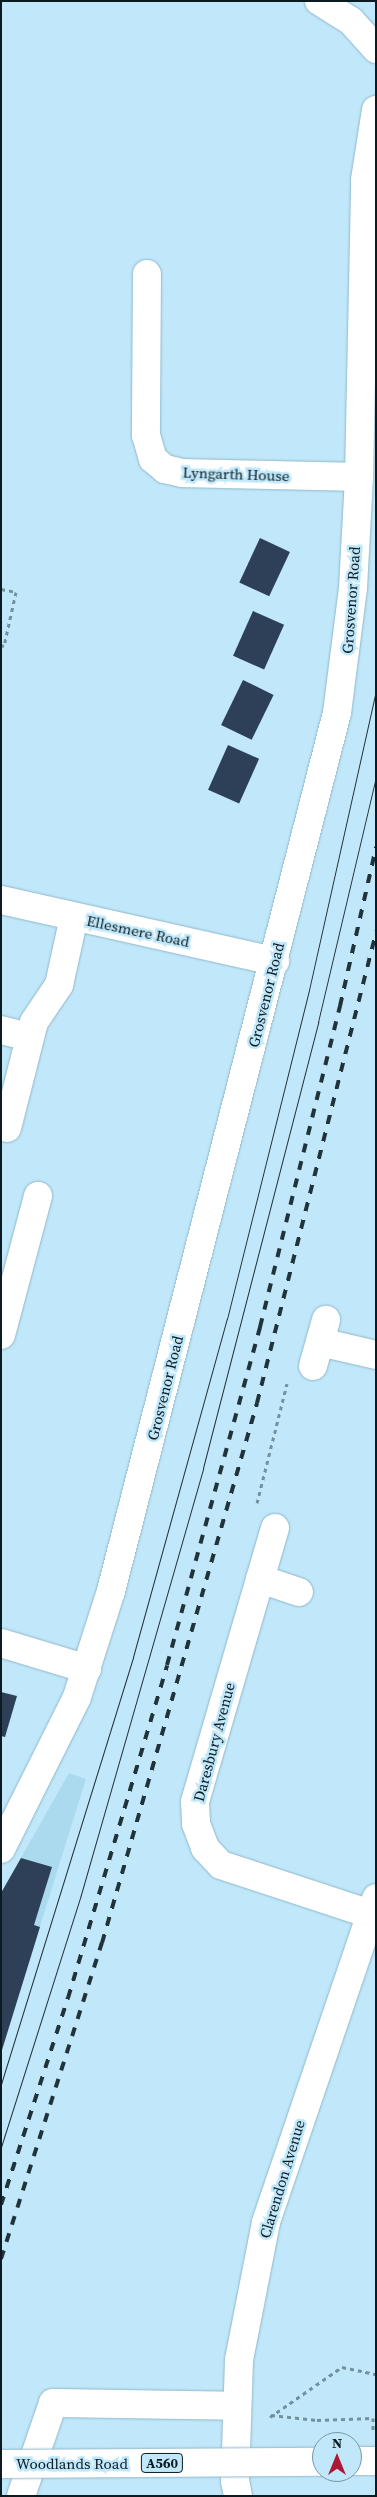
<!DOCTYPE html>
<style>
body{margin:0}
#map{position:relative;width:377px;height:2497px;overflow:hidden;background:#c0e8fa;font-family:"Source Serif 4",serif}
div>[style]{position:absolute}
.built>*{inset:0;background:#abdaef}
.building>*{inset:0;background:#2e3f58;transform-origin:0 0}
.path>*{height:3px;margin-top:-1.5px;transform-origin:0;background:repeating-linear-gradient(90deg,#73909d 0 4px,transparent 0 8px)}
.roads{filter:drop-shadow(0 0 1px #91b8c9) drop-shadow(0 0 1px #91b8c9)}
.minor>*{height:28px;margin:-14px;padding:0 14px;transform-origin:14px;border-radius:14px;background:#fff}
.highway>*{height:28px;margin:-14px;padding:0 14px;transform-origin:14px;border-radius:14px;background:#fff}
.tram>*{height:1px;margin:-0.5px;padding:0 0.5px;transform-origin:0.5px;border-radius:0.5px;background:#21333a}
.rail>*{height:4px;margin-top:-2px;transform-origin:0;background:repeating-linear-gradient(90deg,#21333a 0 9px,transparent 0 18px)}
.bridges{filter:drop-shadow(0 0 1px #91b8c9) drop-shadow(0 0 1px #91b8c9)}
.highway-bridge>*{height:28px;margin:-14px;padding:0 14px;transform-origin:14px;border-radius:14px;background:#fff}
span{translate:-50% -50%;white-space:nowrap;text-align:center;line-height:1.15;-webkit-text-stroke:5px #c0e8fa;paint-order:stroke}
.shield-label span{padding:1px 4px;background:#c0e8fa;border:1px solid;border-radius:4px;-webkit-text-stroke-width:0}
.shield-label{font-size:14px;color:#0c1b21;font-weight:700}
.street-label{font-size:15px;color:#0c1b21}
.frame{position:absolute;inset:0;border:2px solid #0c1b21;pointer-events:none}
.north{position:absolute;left:312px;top:2432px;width:50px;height:50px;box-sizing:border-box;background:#c0e8fa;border:1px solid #7896a3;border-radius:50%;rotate:0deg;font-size:14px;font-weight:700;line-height:20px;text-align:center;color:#0c1b21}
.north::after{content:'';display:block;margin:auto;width:18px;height:22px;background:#ad1932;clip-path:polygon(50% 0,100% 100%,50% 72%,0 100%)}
</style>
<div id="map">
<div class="built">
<div style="clip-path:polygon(69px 1773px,86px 1779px,1px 2051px,1px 1893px)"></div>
</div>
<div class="building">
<div style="left:260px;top:538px;width:33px;height:49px;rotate:25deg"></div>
<div style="left:253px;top:611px;width:34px;height:49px;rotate:24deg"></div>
<div style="left:243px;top:680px;width:34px;height:50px;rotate:26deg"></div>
<div style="left:228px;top:745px;width:34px;height:49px;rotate:24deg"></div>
<div style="clip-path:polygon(1px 1692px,17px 1696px,5px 1737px,1px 1736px)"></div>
<div style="clip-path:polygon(21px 1858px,52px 1867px,34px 1925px,40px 1927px,2px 2050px,1px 1893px)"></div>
</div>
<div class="path">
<div style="left:1px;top:589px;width:15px;rotate:11deg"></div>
<div style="left:16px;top:592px;width:55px;rotate:102.5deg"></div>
<div style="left:4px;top:646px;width:3px;rotate:-162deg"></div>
<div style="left:257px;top:1503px;width:123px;rotate:-75.9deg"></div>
<div style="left:271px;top:2415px;width:46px;rotate:6.2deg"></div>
<div style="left:317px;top:2420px;width:56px;rotate:-2deg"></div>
<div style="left:373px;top:2418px;width:12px;rotate:90deg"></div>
<div style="left:270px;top:2417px;width:88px;rotate:-34.8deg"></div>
<div style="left:342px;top:2367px;width:35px;rotate:12deg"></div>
</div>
<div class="roads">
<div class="minor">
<div style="left:319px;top:1px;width:38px;rotate:32deg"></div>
<div style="left:351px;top:21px;width:38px;rotate:48deg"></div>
<div style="left:147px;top:274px;width:161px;rotate:90.4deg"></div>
<div style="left:146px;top:435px;width:25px;rotate:74deg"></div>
<div style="left:153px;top:459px;width:16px;rotate:40deg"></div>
<div style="left:165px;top:469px;width:17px;rotate:13deg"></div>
<div style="left:182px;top:473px;width:177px;rotate:1.3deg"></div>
<div style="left:1px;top:900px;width:281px;rotate:12.6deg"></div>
<div style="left:1px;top:1030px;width:29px;rotate:14deg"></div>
<div style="left:7px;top:1128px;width:109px;rotate:-75.7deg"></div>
<div style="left:34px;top:1022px;width:45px;rotate:-56deg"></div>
<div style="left:59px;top:985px;width:70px;rotate:-77.6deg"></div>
<div style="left:1px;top:1335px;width:144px;rotate:-75.1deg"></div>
<div style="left:320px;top:1342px;width:57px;rotate:13.1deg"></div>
<div style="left:313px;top:1366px;width:48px;rotate:-74.2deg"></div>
<div style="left:275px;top:1528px;width:285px;rotate:106.3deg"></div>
<div style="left:195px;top:1802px;width:22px;rotate:87deg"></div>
<div style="left:196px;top:1824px;width:26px;rotate:69deg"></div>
<div style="left:205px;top:1848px;width:23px;rotate:47deg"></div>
<div style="left:221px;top:1865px;width:157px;rotate:18.2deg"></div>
<div style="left:260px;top:1579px;width:41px;rotate:18.4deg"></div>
<div style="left:1px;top:1643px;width:90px;rotate:16.8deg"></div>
<div style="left:1px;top:1849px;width:170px;rotate:-63.4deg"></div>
<div style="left:77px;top:1697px;width:111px;rotate:-72.2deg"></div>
<div style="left:111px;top:1591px;width:907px;rotate:-75.57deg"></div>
<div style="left:337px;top:713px;width:126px;rotate:-82.7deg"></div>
<div style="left:353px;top:588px;width:111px;rotate:-86.9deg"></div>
<div style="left:359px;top:477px;width:297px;rotate:-88.8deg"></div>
<div style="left:365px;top:180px;width:71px;rotate:-81.1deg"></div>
<div style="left:21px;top:2496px;width:98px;rotate:-71deg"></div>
<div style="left:53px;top:2403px;width:184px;rotate:0.9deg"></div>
<div style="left:238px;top:2496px;width:15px;rotate:-101deg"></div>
<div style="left:235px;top:2481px;width:121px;rotate:-88.1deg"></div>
<div style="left:239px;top:2360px;width:141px;rotate:-78.9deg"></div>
<div style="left:266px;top:2222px;width:342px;rotate:-71.2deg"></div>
</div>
<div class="highway">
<div style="left:352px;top:2461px;width:24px"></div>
</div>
</div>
<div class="tram">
<div style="left:1px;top:2084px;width:447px;rotate:-72.8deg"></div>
<div style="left:133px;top:1657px;width:351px;rotate:-74.5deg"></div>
<div style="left:227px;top:1319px;width:339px;rotate:-76deg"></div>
<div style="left:309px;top:990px;width:306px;rotate:-77.4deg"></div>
<div style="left:1px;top:2147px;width:261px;rotate:-72.4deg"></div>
<div style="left:80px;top:1898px;width:447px;rotate:-74deg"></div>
<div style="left:203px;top:1468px;width:461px;rotate:-75.5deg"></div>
<div style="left:318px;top:1022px;width:252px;rotate:-76.7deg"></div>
</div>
<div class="rail">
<div style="left:1px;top:2205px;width:218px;rotate:-72.1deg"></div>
<div style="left:68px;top:1998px;width:347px;rotate:-73.4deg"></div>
<div style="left:167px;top:1665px;width:351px;rotate:-74.6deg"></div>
<div style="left:260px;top:1327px;width:331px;rotate:-76deg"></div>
<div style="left:340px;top:1006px;width:163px;rotate:-77.2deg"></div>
<div style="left:1px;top:2259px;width:332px;rotate:-72.3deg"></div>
<div style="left:102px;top:1943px;width:562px;rotate:-73.98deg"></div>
<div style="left:257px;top:1403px;width:487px;rotate:-75.8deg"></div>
</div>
<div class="bridges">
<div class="highway-bridge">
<div style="left:1px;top:2464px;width:321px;rotate:-0.4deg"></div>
</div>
</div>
<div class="shield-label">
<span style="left:162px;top:2463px">A560</span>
</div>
<div class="street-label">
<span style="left:236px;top:474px;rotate:2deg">Lyngarth House</span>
<span style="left:351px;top:600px;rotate:-86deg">Grosvenor Road</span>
<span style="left:138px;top:931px;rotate:12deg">Ellesmere Road</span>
<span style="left:266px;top:995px;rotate:-76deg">Grosvenor Road</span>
<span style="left:165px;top:1388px;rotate:-76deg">Grosvenor Road</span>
<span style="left:214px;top:1742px;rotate:-75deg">Daresbury Avenue</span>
<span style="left:282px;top:2179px;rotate:-73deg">Clarendon Avenue</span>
<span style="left:72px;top:2464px">Woodlands Road</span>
</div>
<div class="frame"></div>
<div class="north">N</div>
</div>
